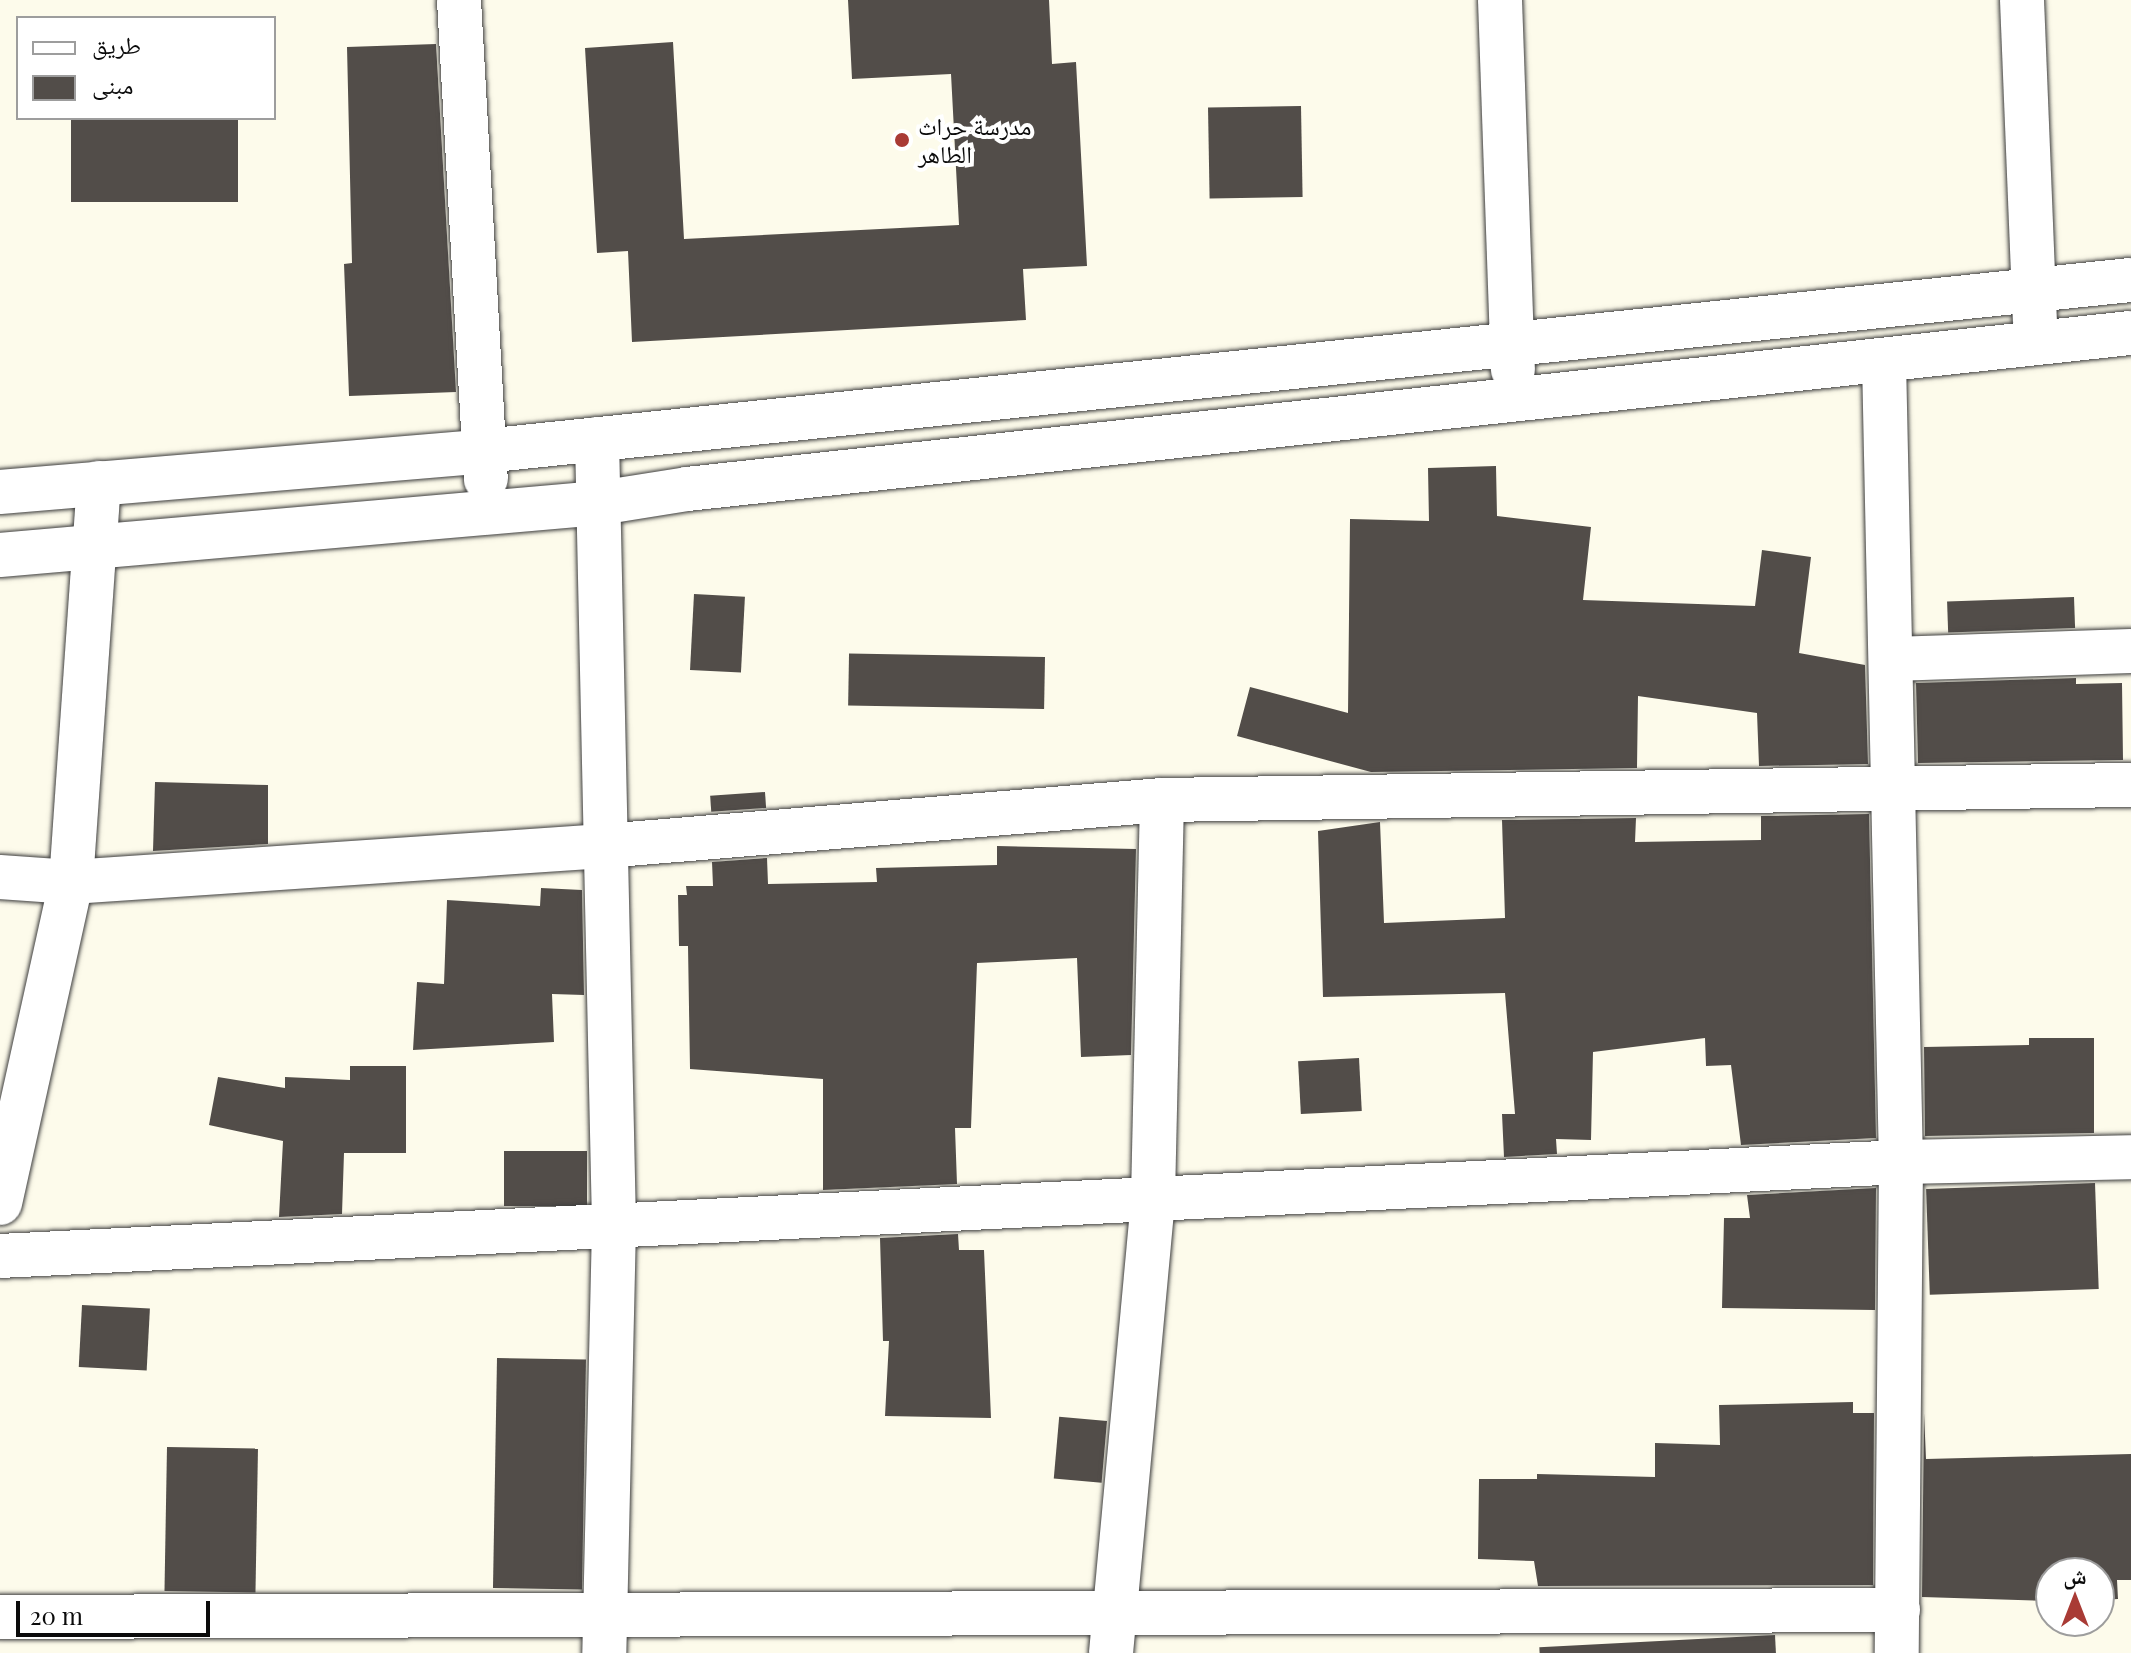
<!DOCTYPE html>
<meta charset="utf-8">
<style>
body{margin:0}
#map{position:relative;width:2131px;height:1653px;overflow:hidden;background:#fdfbeb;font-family:"Playfair Display","Noto Naskh Arabic",serif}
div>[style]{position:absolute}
.building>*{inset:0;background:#524d49;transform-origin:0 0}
.roads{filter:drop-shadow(0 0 2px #3e3e3e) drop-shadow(0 0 2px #3e3e3e)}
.minor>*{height:44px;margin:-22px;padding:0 22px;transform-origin:22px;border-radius:22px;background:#fff}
.dots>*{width:22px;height:22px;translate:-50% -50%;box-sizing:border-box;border:4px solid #fff;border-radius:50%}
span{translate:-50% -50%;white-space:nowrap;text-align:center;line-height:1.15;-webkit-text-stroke:8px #fff;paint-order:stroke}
.poi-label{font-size:24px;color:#0b0b0b}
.left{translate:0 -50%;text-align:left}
.legend{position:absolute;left:16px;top:16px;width:260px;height:104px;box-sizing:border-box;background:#fff;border:2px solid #9d9d9d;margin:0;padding:10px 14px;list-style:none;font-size:24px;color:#0b0b0b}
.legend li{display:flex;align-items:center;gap:16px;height:40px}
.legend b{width:40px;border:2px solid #9d9d9d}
.north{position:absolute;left:2035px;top:1557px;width:80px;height:80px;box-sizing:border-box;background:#fff;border:2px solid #9d9d9d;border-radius:50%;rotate:0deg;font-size:22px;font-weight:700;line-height:32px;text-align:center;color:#0b0b0b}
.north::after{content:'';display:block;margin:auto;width:28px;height:36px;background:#a93b35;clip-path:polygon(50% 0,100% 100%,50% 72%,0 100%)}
.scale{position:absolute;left:16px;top:1601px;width:194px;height:36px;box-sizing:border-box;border:4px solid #0b0b0b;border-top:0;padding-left:10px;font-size:24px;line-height:28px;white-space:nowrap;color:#0b0b0b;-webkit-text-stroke:6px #fff;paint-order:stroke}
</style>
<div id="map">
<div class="building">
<div style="clip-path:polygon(848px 0,1049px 0,1052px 64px,1076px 62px,1087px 266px,1023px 269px,1026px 320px,632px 342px,628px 251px,597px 253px,585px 48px,673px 42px,684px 239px,959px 225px,951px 74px,852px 79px)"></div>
<div style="clip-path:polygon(436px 44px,456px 392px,349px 396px,344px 264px,352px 263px,347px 47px)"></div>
<div style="left:1301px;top:106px;width:91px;height:93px;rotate:89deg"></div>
<div style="left:71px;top:118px;width:167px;height:84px"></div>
<div style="clip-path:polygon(1496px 466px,1497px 516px,1591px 527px,1583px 600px,1755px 606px,1762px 550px,1811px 557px,1799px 653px,1865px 665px,1868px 764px,1759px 766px,1757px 713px,1638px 696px,1637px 768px,1371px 772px,1237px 736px,1250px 687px,1348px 713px,1350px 519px,1429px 521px,1428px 468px)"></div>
<div style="left:694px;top:594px;width:51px;height:76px;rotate:3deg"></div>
<div style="left:2074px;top:597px;width:31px;height:127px;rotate:88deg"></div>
<div style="left:1045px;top:657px;width:52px;height:196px;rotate:91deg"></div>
<div style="clip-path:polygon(2076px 678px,2076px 684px,2122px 683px,2123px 760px,1918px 763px,1916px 683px)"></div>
<div style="clip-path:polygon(155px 782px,268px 785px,268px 844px,153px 851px)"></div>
<div style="left:765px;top:792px;width:16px;height:55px;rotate:86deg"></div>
<div style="clip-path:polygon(1869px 814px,1876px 1138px,1741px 1145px,1731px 1065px,1706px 1066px,1705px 1038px,1593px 1052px,1591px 1140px,1556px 1139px,1557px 1154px,1504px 1157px,1502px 1114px,1515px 1114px,1505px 993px,1323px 997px,1318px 831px,1380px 822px,1384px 923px,1505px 918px,1502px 820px,1636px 818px,1635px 842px,1761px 840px,1761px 816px)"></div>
<div style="clip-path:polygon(997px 846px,1136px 849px,1131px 1055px,1081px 1057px,1077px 958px,977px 963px,971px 1128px,955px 1128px,957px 1184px,823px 1190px,823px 1079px,690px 1069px,688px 946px,679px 946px,678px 895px,687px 895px,686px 886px,713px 886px,712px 862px,767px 858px,768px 884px,877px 882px,876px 868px,997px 865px)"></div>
<div style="clip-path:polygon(541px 888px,582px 890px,584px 995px,552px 994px,554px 1042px,413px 1050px,417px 982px,444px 984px,447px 900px,540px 906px)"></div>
<div style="clip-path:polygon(2029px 1038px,2094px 1038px,2094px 1133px,1925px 1136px,1924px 1047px,2029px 1045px)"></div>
<div style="left:1359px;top:1058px;width:53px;height:61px;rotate:87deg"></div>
<div style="clip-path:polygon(350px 1066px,406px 1066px,406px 1153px,344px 1153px,342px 1214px,279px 1217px,283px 1141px,209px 1125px,218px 1077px,285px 1088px,285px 1077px,350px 1080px)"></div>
<div style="left:504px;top:1151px;width:83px;height:55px"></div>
<div style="left:2095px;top:1183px;width:106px;height:169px;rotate:88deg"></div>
<div style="clip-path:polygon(1876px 1188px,1875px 1310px,1722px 1308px,1724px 1218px,1750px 1218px,1747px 1195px)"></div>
<div style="clip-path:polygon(958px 1234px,959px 1250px,984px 1250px,991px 1418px,885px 1416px,889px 1341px,883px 1341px,880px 1238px)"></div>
<div style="left:82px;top:1305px;width:68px;height:62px;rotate:3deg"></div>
<div style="left:497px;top:1358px;width:89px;height:230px;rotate:1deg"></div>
<div style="clip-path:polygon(1853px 1402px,1853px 1413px,1874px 1413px,1873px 1585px,1538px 1586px,1534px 1561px,1478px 1559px,1479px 1479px,1537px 1479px,1537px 1474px,1655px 1477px,1655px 1443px,1720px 1445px,1719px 1405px)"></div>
<div style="clip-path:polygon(1924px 1413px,1926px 1459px,2131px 1454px,2131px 1580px,2117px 1580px,2118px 1599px,2099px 1600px,2099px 1573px,2051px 1573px,2051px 1601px,1922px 1597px)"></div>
<div style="left:1107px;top:1421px;width:62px;height:48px;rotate:95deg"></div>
<div style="left:167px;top:1447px;width:91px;height:144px;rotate:1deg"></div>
<div style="left:1775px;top:1635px;width:18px;height:236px;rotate:87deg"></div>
</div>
<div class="roads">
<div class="minor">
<div style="left:459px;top:0;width:480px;rotate:86.8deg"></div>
<div style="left:1500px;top:0;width:370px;rotate:88deg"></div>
<div style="left:2022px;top:0;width:321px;rotate:87.7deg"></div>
<div style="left:1884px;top:360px;width:802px;rotate:88.79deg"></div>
<div style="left:1901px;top:1162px;width:491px;rotate:90.5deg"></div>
<div style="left:597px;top:439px;width:787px;rotate:88.76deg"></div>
<div style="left:614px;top:1226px;width:427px;rotate:91.3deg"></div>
<div style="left:0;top:492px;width:486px;rotate:-4.8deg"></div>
<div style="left:484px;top:451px;width:1656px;rotate:-5.93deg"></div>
<div style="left:0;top:555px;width:601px;rotate:-4.96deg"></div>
<div style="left:599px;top:503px;width:89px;rotate:-9deg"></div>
<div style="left:687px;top:489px;width:1452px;rotate:-6.17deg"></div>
<div style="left:1892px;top:659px;width:239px;rotate:-1.9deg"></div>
<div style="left:0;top:877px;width:71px;rotate:4deg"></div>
<div style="left:71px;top:882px;width:534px;rotate:-3.86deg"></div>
<div style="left:604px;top:846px;width:560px;rotate:-4.71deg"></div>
<div style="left:1162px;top:800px;width:969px;rotate:-0.89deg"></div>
<div style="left:0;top:1203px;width:329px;rotate:-77.5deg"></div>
<div style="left:71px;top:882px;width:400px;rotate:-86deg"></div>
<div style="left:0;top:1256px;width:1903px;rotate:-2.83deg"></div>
<div style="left:1901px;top:1162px;width:230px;rotate:-1.2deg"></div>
<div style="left:0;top:1617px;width:1898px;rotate:-0.21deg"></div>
<div style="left:1111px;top:1653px;width:458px;rotate:-84.7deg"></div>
<div style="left:1153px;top:1197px;width:397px;rotate:-88.7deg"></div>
</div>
</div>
<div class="dots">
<div style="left:902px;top:140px;background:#a93b35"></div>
</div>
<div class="poi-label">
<span class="left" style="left:918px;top:140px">مدرسة حراث<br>الطاهر</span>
</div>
<ul class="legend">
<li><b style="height:10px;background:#fff"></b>طريق</li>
<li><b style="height:22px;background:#524d49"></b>مبنى</li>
</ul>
<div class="north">ش</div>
<div class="scale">20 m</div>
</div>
